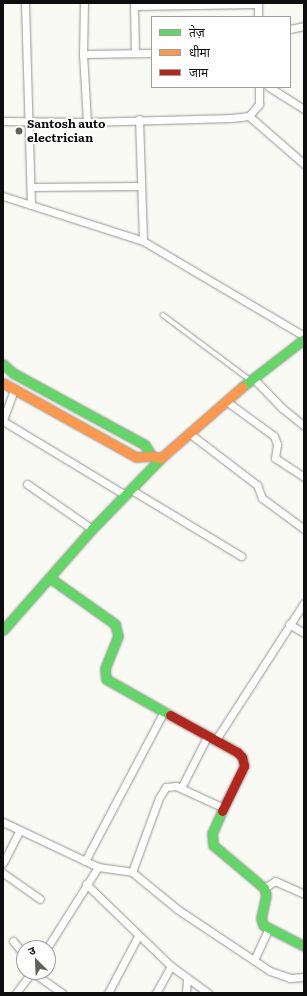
<!DOCTYPE html>
<meta charset="utf-8">
<style>
body{margin:0}
#map{position:relative;width:307px;height:996px;overflow:hidden;background:#fafaf4;font-family:Literata,"Noto Sans Devanagari",serif}
div>[style]{position:absolute}
.roads{filter:drop-shadow(0 0 1px #949492) drop-shadow(0 0 1px #949492)}
.lane>*{height:3.5px;margin:-1.75px;padding:0 1.75px;transform-origin:1.75px;border-radius:1.75px;background:#fefefd}
.street>*{height:7px;margin:-3.5px;padding:0 3.5px;transform-origin:3.5px;border-radius:3.5px;background:#fefefd}
.fast>*{height:9px;margin:-4.5px;padding:0 4.5px;transform-origin:4.5px;border-radius:4.5px;background:#63d668}
.slow>*{height:9px;margin:-4.5px;padding:0 4.5px;transform-origin:4.5px;border-radius:4.5px;background:#ff974d}
.jam>*{height:9px;margin:-4.5px;padding:0 4.5px;transform-origin:4.5px;border-radius:4.5px;background:#b3261e}
.dots>*{width:11px;height:11px;translate:-50% -50%;box-sizing:border-box;border:2px solid #fff;border-radius:50%}
span{translate:-50% -50%;white-space:nowrap;text-align:center;line-height:1.15;-webkit-text-stroke:4px #fff;paint-order:stroke}
.poi-label{font-size:12px;color:#0e0e0e;font-weight:700}
.left{translate:0 -50%;text-align:left}
.frame{position:absolute;inset:0;border:4px solid #0e0e0e;pointer-events:none}
.legend{position:absolute;left:151px;top:16px;width:140px;height:72px;box-sizing:border-box;background:#fff;border:1px solid #9f9f9f;margin:0;padding:5px 7px;list-style:none;font-size:12px;color:#0e0e0e}
.legend li{display:flex;align-items:center;gap:8px;height:20px}
.legend b{width:20px;border:1px solid #9f9f9f}
.north{position:absolute;left:16px;top:940px;width:40px;height:40px;box-sizing:border-box;background:#fff;border:1px solid #9f9f9f;border-radius:50%;rotate:336deg;font-size:11px;font-weight:700;line-height:16px;text-align:center;color:#0e0e0e}
.north::after{content:'';display:block;margin:auto;width:14px;height:18px;background:#61615e;clip-path:polygon(50% 0,100% 100%,50% 72%,0 100%)}
</style>
<div id="map">
<div class="roads">
<div class="lane">
<div style="left:163px;top:315px;width:107px;rotate:36.7deg"></div>
</div>
<div class="street">
<div style="left:25px;top:3px;width:202px;rotate:88.3deg"></div>
<div style="left:84px;top:3px;width:51px;rotate:91.1deg"></div>
<div style="left:83px;top:54px;width:68px;rotate:86.6deg"></div>
<div style="left:134px;top:3px;width:50px;rotate:88.9deg"></div>
<div style="left:258px;top:3px;width:14px;rotate:90deg"></div>
<div style="left:134px;top:6px;width:124px;rotate:-0.9deg"></div>
<div style="left:290px;top:29px;width:14px;rotate:-12deg"></div>
<div style="left:83px;top:54px;width:69px;rotate:-0.8deg"></div>
<div style="left:269px;top:87px;width:41px;rotate:32.2deg"></div>
<div style="left:249px;top:116px;width:73px;rotate:41.1deg"></div>
<div style="left:139px;top:119px;width:122px;rotate:88.1deg"></div>
<div style="left:3px;top:121px;width:84px;rotate:0.7deg"></div>
<div style="left:87px;top:122px;width:145px;rotate:-1.6deg"></div>
<div style="left:232px;top:118px;width:17px;rotate:-7deg"></div>
<div style="left:249px;top:116px;width:16px;rotate:-50deg"></div>
<div style="left:259px;top:104px;width:17px;rotate:-90deg"></div>
<div style="left:31px;top:187px;width:110px;rotate:-0.5deg"></div>
<div style="left:3px;top:196px;width:147px;rotate:17.8deg"></div>
<div style="left:143px;top:241px;width:187px;rotate:30.5deg"></div>
<div style="left:253px;top:378px;width:42px;rotate:46deg"></div>
<div style="left:282px;top:408px;width:28px;rotate:39deg"></div>
<div style="left:226px;top:401px;width:59px;rotate:36.1deg"></div>
<div style="left:274px;top:436px;width:9px;rotate:69deg"></div>
<div style="left:277px;top:444px;width:14px;rotate:98deg"></div>
<div style="left:275px;top:458px;width:35px;rotate:33deg"></div>
<div style="left:3px;top:420px;width:32px;rotate:-70deg"></div>
<div style="left:3px;top:421px;width:143px;rotate:31.2deg"></div>
<div style="left:189px;top:433px;width:86px;rotate:37.4deg"></div>
<div style="left:257px;top:485px;width:14px;rotate:69deg"></div>
<div style="left:262px;top:498px;width:52px;rotate:36.4deg"></div>
<div style="left:27px;top:484px;width:79px;rotate:34.7deg"></div>
<div style="left:130px;top:489px;width:130px;rotate:31.1deg"></div>
<div style="left:289px;top:624px;width:17px;rotate:31deg"></div>
<div style="left:215px;top:741px;width:164px;rotate:-57.2deg"></div>
<div style="left:181px;top:788px;width:57px;rotate:-63deg"></div>
<div style="left:3px;top:822px;width:105px;rotate:25.3deg"></div>
<div style="left:98px;top:867px;width:34px;rotate:8deg"></div>
<div style="left:132px;top:872px;width:58px;rotate:39.4deg"></div>
<div style="left:177px;top:909px;width:112px;rotate:33.7deg"></div>
<div style="left:270px;top:971px;width:21px;rotate:19deg"></div>
<div style="left:290px;top:978px;width:14px;rotate:-4deg"></div>
<div style="left:85px;top:861px;width:167px;rotate:-62.2deg"></div>
<div style="left:3px;top:863px;width:36px;rotate:-63deg"></div>
<div style="left:132px;top:872px;width:79px;rotate:-70deg"></div>
<div style="left:159px;top:798px;width:13px;rotate:-58deg"></div>
<div style="left:166px;top:787px;width:10px;rotate:-6deg"></div>
<div style="left:176px;top:786px;width:53px;rotate:24.6deg"></div>
<div style="left:3px;top:873px;width:45px;rotate:35.1deg"></div>
<div style="left:86px;top:884px;width:118px;rotate:44deg"></div>
<div style="left:171px;top:966px;width:46px;rotate:36.1deg"></div>
<div style="left:264px;top:888px;width:13px;rotate:-32deg"></div>
<div style="left:275px;top:881px;width:32px;rotate:24deg"></div>
<div style="left:13px;top:941px;width:17px;rotate:50deg"></div>
<div style="left:47px;top:948px;width:96px;rotate:-57.8deg"></div>
<div style="left:254px;top:960px;width:35px;rotate:-65deg"></div>
<div style="left:32px;top:972px;width:37px;rotate:35deg"></div>
<div style="left:16px;top:993px;width:26px;rotate:-53deg"></div>
<div style="left:108px;top:993px;width:64px;rotate:-62.2deg"></div>
<div style="left:156px;top:993px;width:31px;rotate:-61deg"></div>
<div style="left:186px;top:993px;width:14px;rotate:-86deg"></div>
</div>
<div class="fast">
<div style="left:3px;top:364px;width:13px;rotate:42deg"></div>
<div style="left:13px;top:373px;width:150px;rotate:28.6deg"></div>
<div style="left:145px;top:445px;width:13px;rotate:58deg"></div>
<div style="left:242px;top:387px;width:78px;rotate:-37.7deg"></div>
<div style="left:50px;top:578px;width:80px;rotate:35.3deg"></div>
<div style="left:115px;top:624px;width:12px;rotate:76deg"></div>
<div style="left:118px;top:636px;width:35px;rotate:112deg"></div>
<div style="left:105px;top:669px;width:10px;rotate:84deg"></div>
<div style="left:106px;top:679px;width:73px;rotate:29.4deg"></div>
<div style="left:3px;top:630px;width:135px;rotate:-48.6deg"></div>
<div style="left:92px;top:529px;width:99px;rotate:-45.8deg"></div>
<div style="left:222px;top:811px;width:24px;rotate:114deg"></div>
<div style="left:212px;top:833px;width:12px;rotate:85deg"></div>
<div style="left:213px;top:845px;width:67px;rotate:40.1deg"></div>
<div style="left:264px;top:888px;width:7px;rotate:74deg"></div>
<div style="left:266px;top:895px;width:24px;rotate:102deg"></div>
<div style="left:261px;top:918px;width:7px;rotate:74deg"></div>
<div style="left:263px;top:925px;width:46px;rotate:27.1deg"></div>
</div>
<div class="slow">
<div style="left:3px;top:383px;width:152px;rotate:29.1deg"></div>
<div style="left:136px;top:457px;width:16px;rotate:-4deg"></div>
<div style="left:152px;top:456px;width:9px;rotate:13deg"></div>
<div style="left:161px;top:458px;width:108px;rotate:-41.2deg"></div>
</div>
<div class="jam">
<div style="left:170px;top:715px;width:77px;rotate:28.9deg"></div>
<div style="left:237px;top:752px;width:7px;rotate:45deg"></div>
<div style="left:242px;top:757px;width:9px;rotate:77deg"></div>
<div style="left:244px;top:766px;width:50px;rotate:116.1deg"></div>
</div>
</div>
<div class="dots">
<div style="left:19px;top:131px;background:#61615e"></div>
</div>
<div class="poi-label">
<span class="left" style="left:27px;top:131px">Santosh auto<br>electrician</span>
</div>
<div class="frame"></div>
<ul class="legend">
<li><b style="height:5px;background:#63d668"></b>तेज़</li>
<li><b style="height:5px;background:#ff974d"></b>धीमा</li>
<li><b style="height:5px;background:#b3261e"></b>जाम</li>
</ul>
<div class="north">उ</div>
</div>
